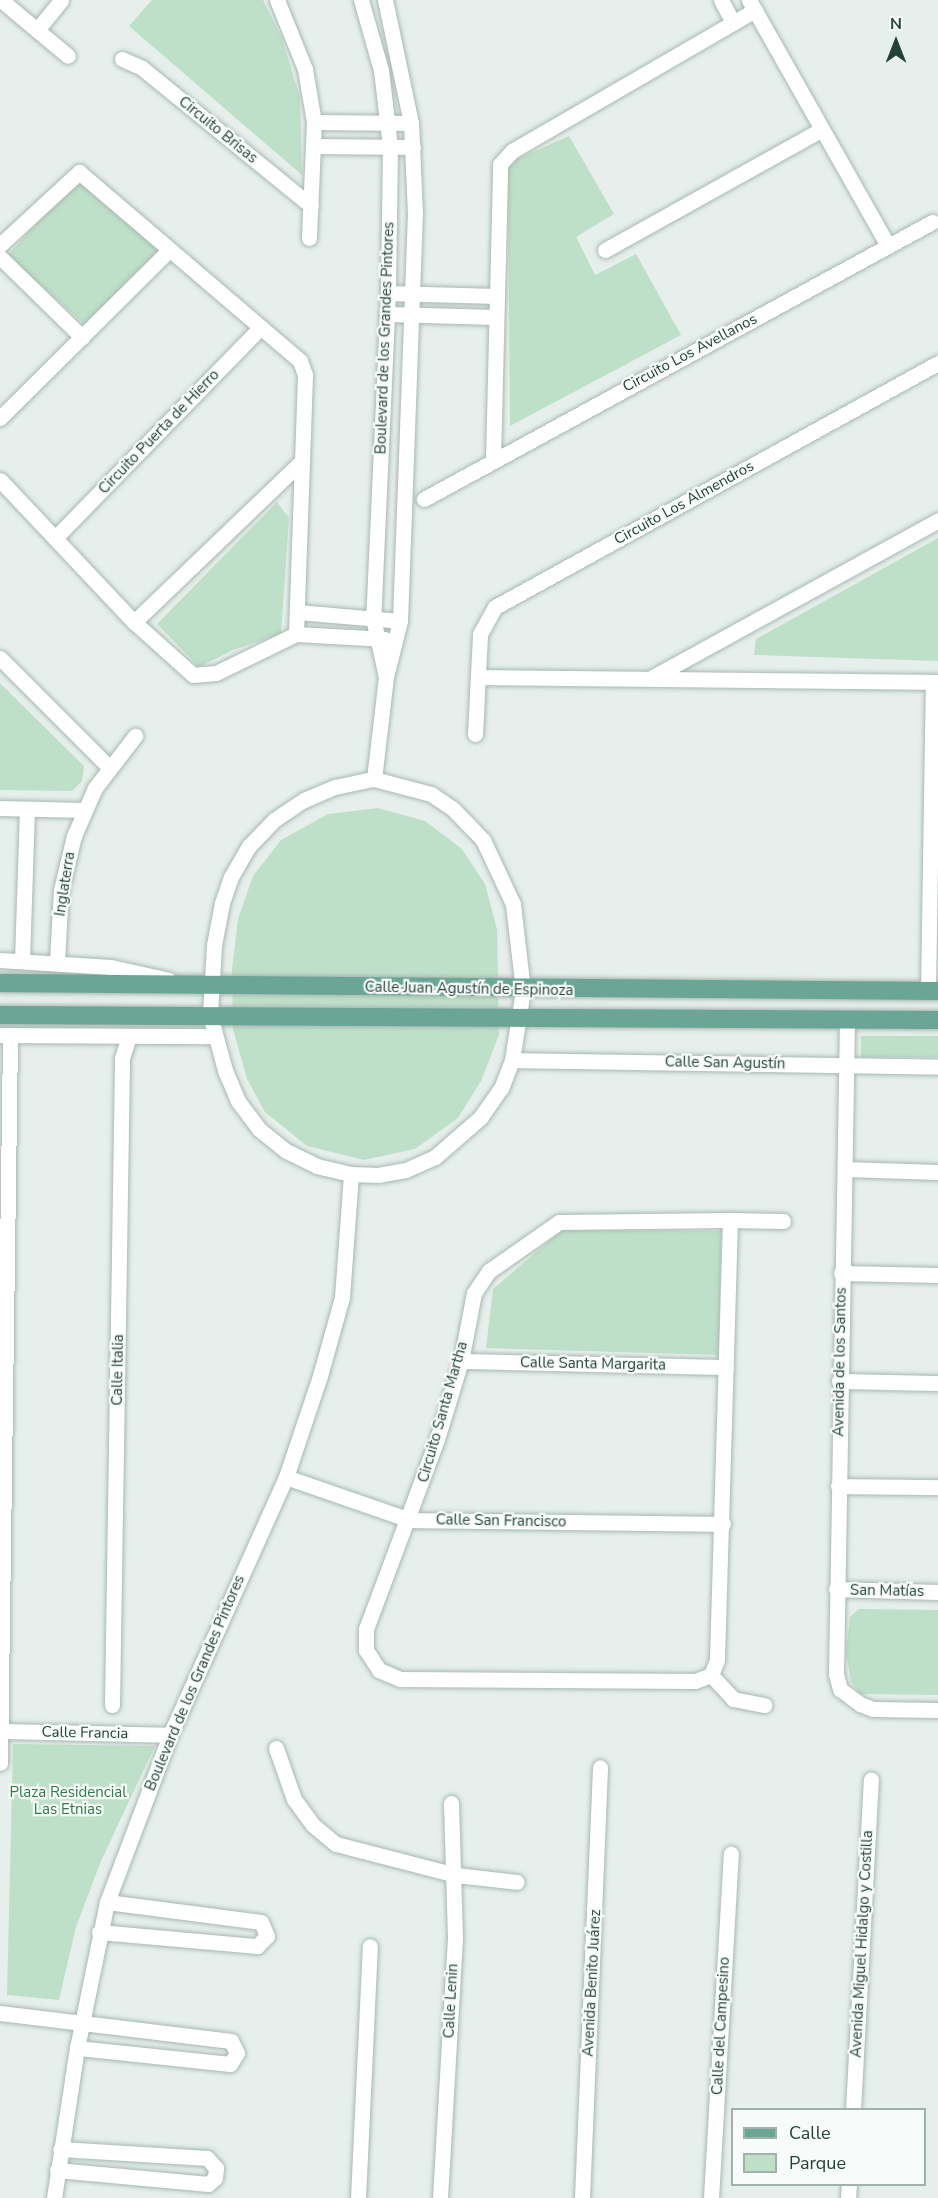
<!DOCTYPE html>
<meta charset="utf-8">
<style>
body{margin:0}
#map{position:relative;width:938px;height:2198px;overflow:hidden;background:#e6efeb;font-family:"Nunito Sans",sans-serif}
div>[style]{position:absolute}
.green>*{inset:0;background:#bfe0c8;transform-origin:0 0}
.roads{filter:drop-shadow(0 0 2px #a8b8b2) drop-shadow(0 0 2px #a8b8b2)}
.minor>*{height:15px;margin:-7.5px;padding:0 7.5px;transform-origin:7.5px;border-radius:7.5px;background:#fff}
.major>*{height:18px;margin:-9px;padding:0 9px;transform-origin:9px;border-radius:9px;background:#6aa596}
span{translate:-50% -50%;white-space:nowrap;text-align:center;line-height:1.15;-webkit-text-stroke:4.5px #f7fbf9;paint-order:stroke}
.street-label{font-size:15px;color:#24423a}
.park-label{font-size:15px;color:#2d7a4b}
.legend{position:absolute;left:731px;top:2108px;width:195px;height:78px;box-sizing:border-box;background:#f7fbf9;border:2px solid #a3b1ad;margin:0;padding:8px 10px;list-style:none;font-size:18px;color:#24423a}
.legend li{display:flex;align-items:center;gap:12px;height:30px}
.legend b{width:30px;border:2px solid #a3b1ad}
.north{position:absolute;left:866px;top:12px;width:60px;height:60px;-webkit-text-stroke:4px #f7fbf9;paint-order:stroke;rotate:0deg;font-size:16px;font-weight:700;line-height:24px;text-align:center;color:#24423a}
.north::after{content:'';display:block;margin:auto;width:21px;height:27px;background:#24423a;clip-path:polygon(50% 0,100% 100%,50% 72%,0 100%)}
</style>
<div id="map">
<div class="green">
<div style="clip-path:polygon(152px 0,263px 0,281px 36px,300px 97px,302px 175px,129px 26px)"></div>
<div style="clip-path:polygon(569px 136px,614px 214px,576px 237px,595px 275px,636px 254px,681px 335px,510px 426px,508px 163px)"></div>
<div style="left:80px;top:175px;width:113px;height:108px;rotate:42deg"></div>
<div style="clip-path:polygon(277px 502px,289px 518px,281px 634px,233px 650px,199px 667px,157px 624px)"></div>
<div style="clip-path:polygon(938px 538px,938px 661px,754px 655px,756px 639px)"></div>
<div style="clip-path:polygon(0 683px,84px 766px,82px 781px,72px 791px,0 790px)"></div>
<div style="clip-path:polygon(378px 808px,425px 821px,462px 849px,485px 884px,497px 929px,499px 1035px,481px 1081px,458px 1118px,415px 1149px,364px 1160px,307px 1146px,265px 1112px,247px 1079px,233px 1029px,232px 969px,238px 919px,253px 876px,281px 840px,328px 814px)"></div>
<div style="left:861px;top:1036px;width:77px;height:21px"></div>
<div style="clip-path:polygon(562px 1230px,721px 1231px,719px 1355px,486px 1348px,493px 1289px)"></div>
<div style="clip-path:polygon(859px 1609px,938px 1610px,938px 1695px,860px 1694px,851px 1681px,846px 1652px,850px 1617px)"></div>
<div style="clip-path:polygon(13px 1744px,155px 1746px,101px 1861px,76px 1927px,59px 2000px,7px 1995px)"></div>
</div>
<div class="roads">
<div class="minor">
<div style="left:1px;top:0;width:87px;rotate:39.9deg"></div>
<div style="left:277px;top:0;width:74px;rotate:67.9deg"></div>
<div style="left:305px;top:69px;width:54px;rotate:80.4deg"></div>
<div style="left:314px;top:122px;width:116px;rotate:92.5deg"></div>
<div style="left:361px;top:0;width:73px;rotate:74.1deg"></div>
<div style="left:381px;top:70px;width:78px;rotate:83.3deg"></div>
<div style="left:390px;top:147px;width:146px;rotate:90.8deg"></div>
<div style="left:388px;top:293px;width:325px;rotate:92.6deg"></div>
<div style="left:373px;top:618px;width:60px;rotate:77.6deg"></div>
<div style="left:721px;top:0;width:26px;rotate:62deg"></div>
<div style="left:749px;top:0;width:283px;rotate:60.5deg"></div>
<div style="left:37px;top:30px;width:38px;rotate:-51deg"></div>
<div style="left:122px;top:59px;width:22px;rotate:24deg"></div>
<div style="left:142px;top:68px;width:218px;rotate:39.2deg"></div>
<div style="left:314px;top:122px;width:97px;rotate:0.6deg"></div>
<div style="left:313px;top:146px;width:100px;rotate:0.6deg"></div>
<div style="left:0;top:245px;width:108px;rotate:-42.7deg"></div>
<div style="left:79px;top:172px;width:291px;rotate:40.5deg"></div>
<div style="left:300px;top:361px;width:15px;rotate:70deg"></div>
<div style="left:305px;top:375px;width:259px;rotate:92deg"></div>
<div style="left:605px;top:250px;width:248px;rotate:-29.1deg"></div>
<div style="left:0;top:257px;width:115px;rotate:44.3deg"></div>
<div style="left:388px;top:293px;width:109px;rotate:1.6deg"></div>
<div style="left:387px;top:314px;width:109px;rotate:1.6deg"></div>
<div style="left:0;top:418px;width:238px;rotate:-44.8deg"></div>
<div style="left:493px;top:460px;width:296px;rotate:-88.6deg"></div>
<div style="left:500px;top:164px;width:18px;rotate:-47deg"></div>
<div style="left:512px;top:151px;width:281px;rotate:-30.1deg"></div>
<div style="left:0;top:480px;width:195px;rotate:46.7deg"></div>
<div style="left:134px;top:622px;width:79px;rotate:41.9deg"></div>
<div style="left:193px;top:675px;width:23px;rotate:-5deg"></div>
<div style="left:216px;top:673px;width:89px;rotate:-26deg"></div>
<div style="left:296px;top:634px;width:89px;rotate:3.2deg"></div>
<div style="left:424px;top:499px;width:579px;rotate:-28.6deg"></div>
<div style="left:56px;top:537px;width:293px;rotate:-45.7deg"></div>
<div style="left:298px;top:612px;width:102px;rotate:5deg"></div>
<div style="left:134px;top:622px;width:231px;rotate:-43.8deg"></div>
<div style="left:0;top:658px;width:153px;rotate:45deg"></div>
<div style="left:479px;top:677px;width:459px;rotate:0.6deg"></div>
<div style="left:653px;top:677px;width:325px;rotate:-28.8deg"></div>
<div style="left:475px;top:734px;width:100px;rotate:-87.1deg"></div>
<div style="left:480px;top:634px;width:31px;rotate:-61deg"></div>
<div style="left:495px;top:607px;width:506px;rotate:-28.85deg"></div>
<div style="left:374px;top:779px;width:59px;rotate:14.7deg"></div>
<div style="left:431px;top:794px;width:27px;rotate:34deg"></div>
<div style="left:453px;top:809px;width:43px;rotate:45.9deg"></div>
<div style="left:483px;top:840px;width:71px;rotate:64.9deg"></div>
<div style="left:513px;top:904px;width:87px;rotate:83.4deg"></div>
<div style="left:523px;top:990px;width:71px;rotate:98.9deg"></div>
<div style="left:512px;top:1060px;width:30px;rotate:111deg"></div>
<div style="left:501px;top:1088px;width:35px;rotate:125deg"></div>
<div style="left:481px;top:1117px;width:61px;rotate:139deg"></div>
<div style="left:435px;top:1157px;width:32px;rotate:156deg"></div>
<div style="left:406px;top:1170px;width:27px;rotate:170deg"></div>
<div style="left:379px;top:1175px;width:28px;rotate:-178deg"></div>
<div style="left:351px;top:1174px;width:35px;rotate:-167deg"></div>
<div style="left:317px;top:1166px;width:34px;rotate:-154deg"></div>
<div style="left:286px;top:1151px;width:35px;rotate:-141deg"></div>
<div style="left:259px;top:1129px;width:35px;rotate:-127deg"></div>
<div style="left:238px;top:1101px;width:34px;rotate:-113deg"></div>
<div style="left:225px;top:1070px;width:57px;rotate:-105.3deg"></div>
<div style="left:210px;top:1015px;width:70px;rotate:-86.7deg"></div>
<div style="left:214px;top:945px;width:43px;rotate:-79.2deg"></div>
<div style="left:222px;top:903px;width:28px;rotate:-71deg"></div>
<div style="left:231px;top:877px;width:36px;rotate:-60deg"></div>
<div style="left:249px;top:846px;width:36px;rotate:-46deg"></div>
<div style="left:274px;top:820px;width:36px;rotate:-34deg"></div>
<div style="left:304px;top:800px;width:34px;rotate:-23deg"></div>
<div style="left:335px;top:787px;width:40px;rotate:-12deg"></div>
<div style="left:374px;top:779px;width:103px;rotate:-83.3deg"></div>
<div style="left:386px;top:677px;width:58px;rotate:-76deg"></div>
<div style="left:400px;top:621px;width:407px;rotate:-87.9deg"></div>
<div style="left:415px;top:214px;width:91px;rotate:-92.5deg"></div>
<div style="left:411px;top:123px;width:126px;rotate:-101.9deg"></div>
<div style="left:0;top:808px;width:84px;rotate:1.4deg"></div>
<div style="left:0;top:960px;width:111px;rotate:3.6deg"></div>
<div style="left:111px;top:967px;width:59px;rotate:12.6deg"></div>
<div style="left:22px;top:960px;width:151px;rotate:-88.1deg"></div>
<div style="left:57px;top:961px;width:71px;rotate:-86.8deg"></div>
<div style="left:61px;top:890px;width:56px;rotate:-76.5deg"></div>
<div style="left:74px;top:836px;width:52px;rotate:-66.4deg"></div>
<div style="left:95px;top:788px;width:66px;rotate:-52.4deg"></div>
<div style="left:928px;top:991px;width:309px;rotate:-89.1deg"></div>
<div style="left:847px;top:1020px;width:654px;rotate:90.96deg"></div>
<div style="left:836px;top:1674px;width:16px;rotate:75deg"></div>
<div style="left:840px;top:1689px;width:25px;rotate:37deg"></div>
<div style="left:860px;top:1704px;width:14px;rotate:21deg"></div>
<div style="left:873px;top:1709px;width:65px;rotate:0.9deg"></div>
<div style="left:0;top:1035px;width:214px;rotate:0.3deg"></div>
<div style="left:512px;top:1060px;width:426px;rotate:0.9deg"></div>
<div style="left:845px;top:1169px;width:93px;rotate:1.8deg"></div>
<div style="left:730px;top:1220px;width:440px;rotate:91.7deg"></div>
<div style="left:717px;top:1660px;width:16px;rotate:112deg"></div>
<div style="left:711px;top:1675px;width:17px;rotate:159deg"></div>
<div style="left:695px;top:1681px;width:295px;rotate:-179.6deg"></div>
<div style="left:400px;top:1679px;width:23px;rotate:-157deg"></div>
<div style="left:379px;top:1670px;width:24px;rotate:-123deg"></div>
<div style="left:366px;top:1650px;width:21px;rotate:-90deg"></div>
<div style="left:366px;top:1629px;width:203px;rotate:-69.5deg"></div>
<div style="left:437px;top:1439px;width:82px;rotate:-72.9deg"></div>
<div style="left:461px;top:1361px;width:69px;rotate:-79.2deg"></div>
<div style="left:474px;top:1293px;width:27px;rotate:-56deg"></div>
<div style="left:489px;top:1271px;width:85px;rotate:-35deg"></div>
<div style="left:559px;top:1222px;width:171px;rotate:-0.7deg"></div>
<div style="left:730px;top:1220px;width:53px;rotate:1.1deg"></div>
<div style="left:841px;top:1273px;width:97px;rotate:1.2deg"></div>
<div style="left:461px;top:1361px;width:265px;rotate:1.3deg"></div>
<div style="left:839px;top:1381px;width:99px;rotate:1.2deg"></div>
<div style="left:286px;top:1477px;width:131px;rotate:19.1deg"></div>
<div style="left:410px;top:1520px;width:313px;rotate:0.7deg"></div>
<div style="left:838px;top:1486px;width:100px;rotate:0.6deg"></div>
<div style="left:836px;top:1589px;width:102px;rotate:1.7deg"></div>
<div style="left:711px;top:1675px;width:33px;rotate:47deg"></div>
<div style="left:733px;top:1699px;width:32px;rotate:11deg"></div>
<div style="left:112px;top:1705px;width:647px;rotate:-89.11deg"></div>
<div style="left:122px;top:1058px;width:23px;rotate:-72deg"></div>
<div style="left:0;top:1731px;width:170px;rotate:1.3deg"></div>
<div style="left:276px;top:1748px;width:54px;rotate:70.6deg"></div>
<div style="left:294px;top:1799px;width:32px;rotate:54deg"></div>
<div style="left:313px;top:1825px;width:30px;rotate:40deg"></div>
<div style="left:336px;top:1844px;width:124px;rotate:14.5deg"></div>
<div style="left:456px;top:1875px;width:61px;rotate:6.5deg"></div>
<div style="left:0;top:1763px;width:728px;rotate:-89.21deg"></div>
<div style="left:99px;top:1932px;width:159px;rotate:5.1deg"></div>
<div style="left:257px;top:1946px;width:14px;rotate:-45deg"></div>
<div style="left:267px;top:1936px;width:15px;rotate:-113deg"></div>
<div style="left:261px;top:1922px;width:155px;rotate:-172.6deg"></div>
<div style="left:0;top:2013px;width:233px;rotate:6.9deg"></div>
<div style="left:231px;top:2041px;width:13px;rotate:63deg"></div>
<div style="left:237px;top:2053px;width:13px;rotate:122deg"></div>
<div style="left:230px;top:2064px;width:154px;rotate:-174deg"></div>
<div style="left:853px;top:2110px;width:331px;rotate:-86.9deg"></div>
<div style="left:57px;top:2170px;width:152px;rotate:5.3deg"></div>
<div style="left:208px;top:2184px;width:9px;rotate:-41deg"></div>
<div style="left:215px;top:2178px;width:10px;rotate:-84deg"></div>
<div style="left:216px;top:2168px;width:13px;rotate:-132deg"></div>
<div style="left:207px;top:2158px;width:147px;rotate:-176.5deg"></div>
<div style="left:54px;top:2198px;width:152px;rotate:-81.3deg"></div>
<div style="left:77px;top:2048px;width:149px;rotate:-78.4deg"></div>
<div style="left:107px;top:1902px;width:178px;rotate:-69.3deg"></div>
<div style="left:170px;top:1735px;width:283px;rotate:-65.8deg"></div>
<div style="left:286px;top:1477px;width:107px;rotate:-71.4deg"></div>
<div style="left:320px;top:1376px;width:82px;rotate:-74.4deg"></div>
<div style="left:342px;top:1297px;width:123px;rotate:-85.8deg"></div>
<div style="left:358px;top:2198px;width:252px;rotate:-87.3deg"></div>
<div style="left:440px;top:2198px;width:260px;rotate:-86.7deg"></div>
<div style="left:455px;top:1938px;width:135px;rotate:-91.7deg"></div>
<div style="left:582px;top:2198px;width:431px;rotate:-87.6deg"></div>
<div style="left:711px;top:2198px;width:345px;rotate:-86.7deg"></div>
<div style="left:848px;top:2198px;width:14px;rotate:-86deg"></div>
</div>
<div class="major">
<div style="left:0;top:983px;width:938px;rotate:0.49deg"></div>
<div style="left:0;top:1015px;width:938px;rotate:0.31deg"></div>
</div>
</div>
<div class="street-label">
<span style="left:218px;top:130px;rotate:39deg">Circuito Brisas</span>
<span style="left:385px;top:338px;rotate:-88deg">Boulevard de los Grandes Pintores</span>
<span style="left:690px;top:353px;rotate:-28deg">Circuito Los Avellanos</span>
<span style="left:159px;top:432px;rotate:-46deg">Circuito Puerta de Hierro</span>
<span style="left:684px;top:503px;rotate:-29deg">Circuito Los Almendros</span>
<span style="left:65px;top:884px;rotate:-81deg">Inglaterra</span>
<span style="left:469px;top:989px;rotate:1deg">Calle Juan Agustín de Espinoza</span>
<span style="left:725px;top:1063px;rotate:1deg">Calle San Agustín</span>
<span style="left:840px;top:1362px;rotate:-89deg">Avenida de los Santos</span>
<span style="left:593px;top:1364px;rotate:1deg">Calle Santa Margarita</span>
<span style="left:118px;top:1370px;rotate:-89deg">Calle Italia</span>
<span style="left:443px;top:1412px;rotate:-74deg">Circuito Santa Martha</span>
<span style="left:501px;top:1521px;rotate:1deg">Calle San Francisco</span>
<span style="left:887px;top:1591px;rotate:1deg">San Matías</span>
<span style="left:195px;top:1683px;rotate:-67deg">Boulevard de los Grandes Pintores</span>
<span style="left:85px;top:1733px;rotate:1deg">Calle Francia</span>
<span style="left:862px;top:1944px;rotate:-87deg">Avenida Miguel Hidalgo y Costilla</span>
<span style="left:592px;top:1983px;rotate:-87deg">Avenida Benito Juárez</span>
<span style="left:451px;top:2001px;rotate:-87deg">Calle Lenin</span>
<span style="left:721px;top:2026px;rotate:-87deg">Calle del Campesino</span>
</div>
<div class="park-label">
<span style="left:68px;top:1801px">Plaza Residencial<br>Las Etnias</span>
</div>
<ul class="legend">
<li><b style="height:8px;background:#6aa596"></b>Calle</li>
<li><b style="height:16px;background:#bfe0c8"></b>Parque</li>
</ul>
<div class="north">N</div>
</div>
